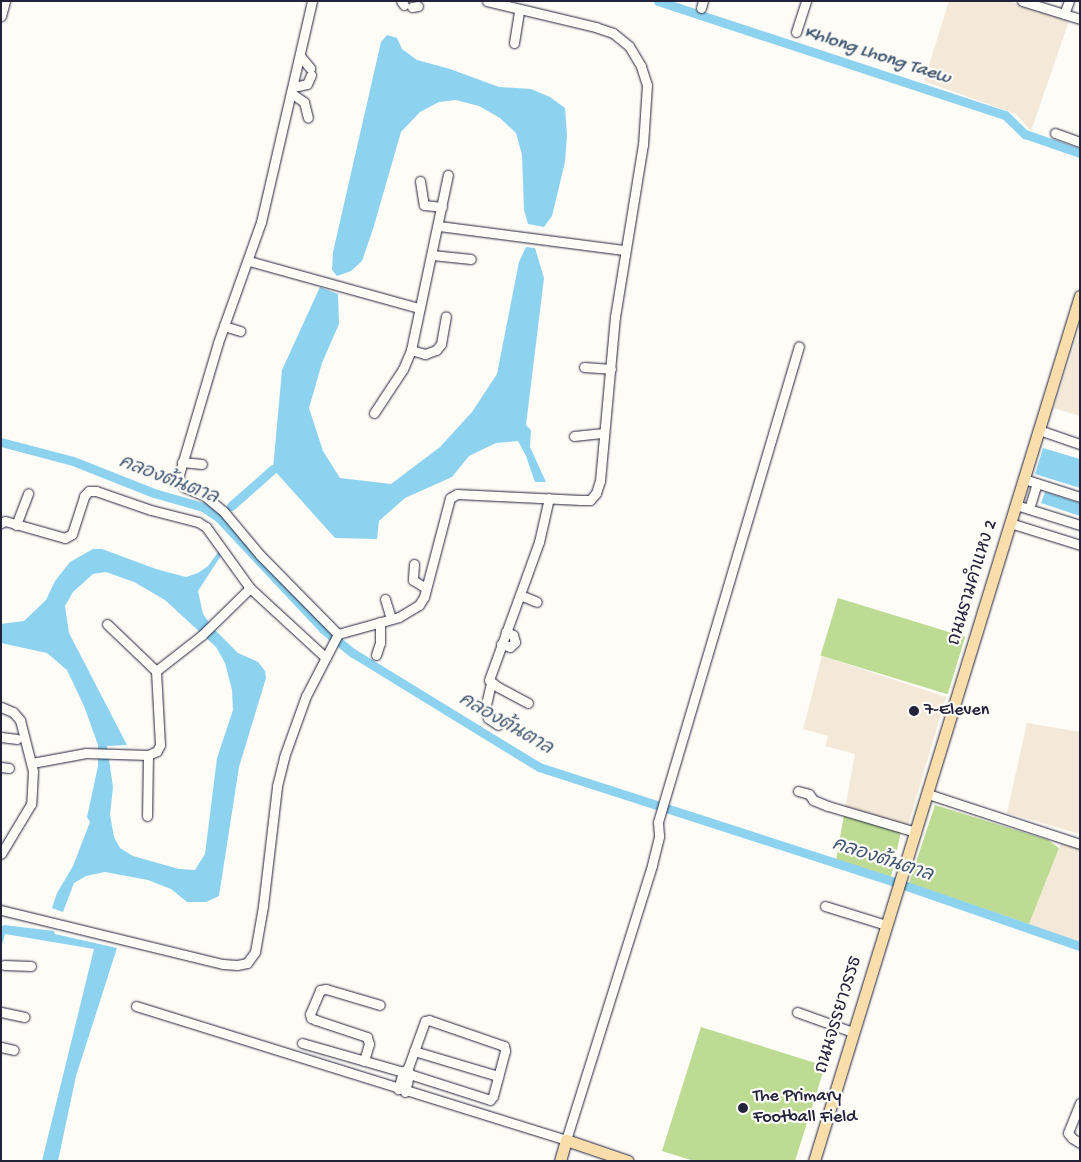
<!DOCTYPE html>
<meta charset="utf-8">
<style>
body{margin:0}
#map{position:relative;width:1081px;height:1162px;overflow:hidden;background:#fdfcf7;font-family:"Gochi Hand","Playpen Sans Thai",sans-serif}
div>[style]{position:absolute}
.built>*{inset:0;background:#f4e8d8}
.green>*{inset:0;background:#bddb93;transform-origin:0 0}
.water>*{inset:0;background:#8dd2ee}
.canal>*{height:9px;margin:-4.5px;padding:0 4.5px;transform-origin:4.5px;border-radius:4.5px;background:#8dd2ee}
.roads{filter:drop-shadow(0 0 1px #22223b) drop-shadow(0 0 1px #22223b)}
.minor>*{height:9px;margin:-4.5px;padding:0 4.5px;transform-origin:4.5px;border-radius:4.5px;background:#fdfcf7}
.major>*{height:11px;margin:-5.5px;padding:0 5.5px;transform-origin:5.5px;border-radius:5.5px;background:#f9deab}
.dots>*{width:14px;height:14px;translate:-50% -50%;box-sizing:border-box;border:2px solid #fdfcf7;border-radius:50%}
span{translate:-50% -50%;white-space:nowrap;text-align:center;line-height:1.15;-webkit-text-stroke:4.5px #fdfcf7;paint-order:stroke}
.street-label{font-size:18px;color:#22223b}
.poi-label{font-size:18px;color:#22223b}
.left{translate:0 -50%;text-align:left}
.water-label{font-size:19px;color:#425771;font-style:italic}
.frame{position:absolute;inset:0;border:2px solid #22223b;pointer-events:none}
</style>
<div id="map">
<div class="built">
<div style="clip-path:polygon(949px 1px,1009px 1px,1069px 21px,1031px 131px,1016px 114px,924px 81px)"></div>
<div style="clip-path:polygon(1080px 328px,1080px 416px,1054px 408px)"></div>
<div style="clip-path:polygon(822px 656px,946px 697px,908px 826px,845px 809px,855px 754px,825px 746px,828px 736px,803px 729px)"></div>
<div style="clip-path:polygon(1027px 723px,1080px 732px,1080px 834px,1007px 813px)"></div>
<div style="clip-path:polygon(1061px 843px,1080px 848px,1080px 942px,1029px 924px)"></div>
</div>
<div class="green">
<div style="left:838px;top:598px;width:133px;height:60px;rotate:17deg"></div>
<div style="clip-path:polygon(935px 805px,1048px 840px,1059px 848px,1029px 924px,909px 883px)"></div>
<div style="clip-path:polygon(844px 815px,901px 831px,891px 878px,836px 860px)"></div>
<div style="clip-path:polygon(701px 1027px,825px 1066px,795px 1161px,694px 1161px,662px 1151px)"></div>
</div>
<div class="water">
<div style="clip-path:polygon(387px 35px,397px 38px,402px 49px,417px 60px,450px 69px,499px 87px,531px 89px,550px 97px,565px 108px,567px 135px,565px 162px,552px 216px,544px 227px,528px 224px,524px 210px,522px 155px,516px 133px,500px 118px,479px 106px,456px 100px,439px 102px,420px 112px,401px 132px,373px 229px,362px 261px,351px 271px,337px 276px,332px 270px,333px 252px,381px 42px)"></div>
<div style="clip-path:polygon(526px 247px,535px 248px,544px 278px,526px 425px,531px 430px,530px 447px,546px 482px,535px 482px,526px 456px,518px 441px,496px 443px,469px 456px,452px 477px,405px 498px,379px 521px,377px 539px,335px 538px,273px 469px,282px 370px,320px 287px,338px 294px,339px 324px,322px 363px,309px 408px,323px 451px,340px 478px,391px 484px,440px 447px,472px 412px,497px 374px,519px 262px)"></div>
<div style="clip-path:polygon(1043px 448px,1080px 459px,1080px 488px,1035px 474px)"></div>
<div style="clip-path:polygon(1045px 492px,1080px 503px,1080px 516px,1041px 503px)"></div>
<div style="clip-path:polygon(evenodd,93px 549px,102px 549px,156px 569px,186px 577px,198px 573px,208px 566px,219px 551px,222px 554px,198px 591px,203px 614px,213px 628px,238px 653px,258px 662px,265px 671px,266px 678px,239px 767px,219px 896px,206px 902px,187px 902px,171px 889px,148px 880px,105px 872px,86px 876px,74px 883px,63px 912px,52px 908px,57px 893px,73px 866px,90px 822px,87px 817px,98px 766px,98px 745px,84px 706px,67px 670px,47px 653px,1px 643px,1px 624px,24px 621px,46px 600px,55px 581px,70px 562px,93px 549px,106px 572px,134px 582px,165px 600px,216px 647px,225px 663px,232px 690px,233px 710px,217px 758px,205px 854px,195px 870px,179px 869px,133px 856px,120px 848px,114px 837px,110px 815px,113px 787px,107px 746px,127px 745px,69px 633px,65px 606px,73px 592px,93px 574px,106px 572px)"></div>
<div style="clip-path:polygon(4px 925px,54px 931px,55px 934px,117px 948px,76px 1076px,58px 1161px,42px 1161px,94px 949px,5px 934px,1px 948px,1px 927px)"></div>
</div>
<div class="canal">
<div style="left:658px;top:1px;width:365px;rotate:18.2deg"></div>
<div style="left:1005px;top:115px;width:28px;rotate:44deg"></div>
<div style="left:1025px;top:134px;width:58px;rotate:19.1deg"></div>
<div style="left:1px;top:442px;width:74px;rotate:14.8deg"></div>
<div style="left:73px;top:461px;width:87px;rotate:21.6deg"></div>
<div style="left:154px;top:493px;width:51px;rotate:15.9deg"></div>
<div style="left:203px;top:507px;width:18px;rotate:34deg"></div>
<div style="left:218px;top:517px;width:154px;rotate:46.8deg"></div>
<div style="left:323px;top:629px;width:38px;rotate:39deg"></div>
<div style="left:353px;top:653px;width:218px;rotate:31.5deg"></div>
<div style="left:539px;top:767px;width:374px;rotate:17.9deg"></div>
<div style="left:895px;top:882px;width:196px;rotate:19.1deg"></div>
<div style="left:231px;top:506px;width:56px;rotate:-41.4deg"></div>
</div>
<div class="roads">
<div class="minor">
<div style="left:312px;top:1px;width:227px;rotate:103deg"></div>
<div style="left:261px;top:222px;width:128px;rotate:109.6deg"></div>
<div style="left:218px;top:343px;width:141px;rotate:106.5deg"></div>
<div style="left:178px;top:478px;width:11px;rotate:56deg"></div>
<div style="left:184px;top:487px;width:23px;rotate:23deg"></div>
<div style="left:205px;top:496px;width:25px;rotate:40deg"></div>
<div style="left:224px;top:512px;width:56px;rotate:50.1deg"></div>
<div style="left:260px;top:555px;width:111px;rotate:45.4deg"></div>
<div style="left:401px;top:1px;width:5px;rotate:53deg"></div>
<div style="left:1022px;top:1px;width:61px;rotate:17.2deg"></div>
<div style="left:412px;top:7px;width:6px;rotate:-9deg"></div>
<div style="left:701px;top:8px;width:7px;rotate:-74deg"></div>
<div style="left:1064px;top:14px;width:14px;rotate:-69deg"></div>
<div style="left:1px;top:16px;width:16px;rotate:-75deg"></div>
<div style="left:796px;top:32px;width:33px;rotate:-72deg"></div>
<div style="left:514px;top:43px;width:33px;rotate:-81deg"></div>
<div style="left:300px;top:56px;width:16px;rotate:50deg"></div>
<div style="left:293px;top:87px;width:14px;rotate:-12deg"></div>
<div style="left:307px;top:84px;width:10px;rotate:-66deg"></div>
<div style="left:291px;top:93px;width:16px;rotate:35deg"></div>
<div style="left:304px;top:102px;width:16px;rotate:76deg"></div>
<div style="left:1055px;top:133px;width:27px;rotate:20deg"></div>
<div style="left:420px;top:181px;width:24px;rotate:81deg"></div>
<div style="left:424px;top:205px;width:18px;rotate:6deg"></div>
<div style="left:439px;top:226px;width:188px;rotate:7.4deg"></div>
<div style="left:432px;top:255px;width:39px;rotate:6deg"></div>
<div style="left:249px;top:261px;width:176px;rotate:15.5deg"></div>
<div style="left:224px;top:326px;width:17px;rotate:17deg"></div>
<div style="left:411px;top:350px;width:15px;rotate:16deg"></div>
<div style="left:425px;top:354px;width:12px;rotate:-20deg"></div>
<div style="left:436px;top:350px;width:8px;rotate:-50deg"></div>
<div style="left:441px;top:344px;width:28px;rotate:-80deg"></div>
<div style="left:584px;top:367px;width:27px;rotate:4deg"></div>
<div style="left:374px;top:413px;width:53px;rotate:-56.6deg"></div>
<div style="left:403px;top:369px;width:21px;rotate:-67deg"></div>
<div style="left:411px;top:350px;width:179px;rotate:-78.1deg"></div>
<div style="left:1039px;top:430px;width:43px;rotate:18.9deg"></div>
<div style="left:574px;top:436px;width:30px;rotate:-6deg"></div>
<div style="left:182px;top:462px;width:20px;rotate:6deg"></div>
<div style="left:1024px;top:479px;width:59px;rotate:17.8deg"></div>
<div style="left:1016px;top:505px;width:67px;rotate:17.4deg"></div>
<div style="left:1029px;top:509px;width:27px;rotate:-73deg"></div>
<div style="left:1px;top:523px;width:4px;rotate:-27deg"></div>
<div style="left:5px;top:521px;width:62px;rotate:15.8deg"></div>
<div style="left:65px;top:538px;width:8px;rotate:-30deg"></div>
<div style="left:72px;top:534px;width:40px;rotate:-72deg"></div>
<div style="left:84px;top:496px;width:7px;rotate:-45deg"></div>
<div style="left:89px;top:491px;width:7px"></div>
<div style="left:96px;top:491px;width:58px;rotate:19.1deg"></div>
<div style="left:151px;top:510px;width:49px;rotate:14.3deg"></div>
<div style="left:198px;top:522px;width:9px;rotate:32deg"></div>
<div style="left:206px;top:527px;width:75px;rotate:54.2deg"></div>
<div style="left:250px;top:588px;width:103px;rotate:42.6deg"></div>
<div style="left:1010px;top:523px;width:73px;rotate:17.4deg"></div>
<div style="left:16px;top:525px;width:34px;rotate:-69deg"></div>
<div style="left:414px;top:564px;width:16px;rotate:94deg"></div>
<div style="left:413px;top:580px;width:15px;rotate:32deg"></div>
<div style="left:520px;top:595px;width:18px;rotate:22deg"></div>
<div style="left:385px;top:599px;width:21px;rotate:73deg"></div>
<div style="left:107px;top:624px;width:68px;rotate:43.8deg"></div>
<div style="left:156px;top:671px;width:74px;rotate:86.9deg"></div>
<div style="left:160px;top:745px;width:7px;rotate:117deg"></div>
<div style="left:157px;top:751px;width:10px;rotate:156deg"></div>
<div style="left:148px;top:755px;width:61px;rotate:90.9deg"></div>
<div style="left:501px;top:644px;width:9px;rotate:18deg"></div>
<div style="left:510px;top:647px;width:7px;rotate:-45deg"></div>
<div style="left:515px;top:642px;width:7px;rotate:-106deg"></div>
<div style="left:513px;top:635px;width:8px;rotate:-157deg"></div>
<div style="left:376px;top:655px;width:13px;rotate:-72deg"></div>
<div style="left:380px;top:643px;width:21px;rotate:-90deg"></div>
<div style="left:156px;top:671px;width:58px;rotate:-38deg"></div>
<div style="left:202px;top:635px;width:67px;rotate:-44.4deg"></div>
<div style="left:491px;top:683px;width:28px;rotate:103deg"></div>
<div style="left:485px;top:710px;width:9px;rotate:69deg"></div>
<div style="left:488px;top:718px;width:12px;rotate:35deg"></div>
<div style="left:528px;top:703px;width:34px;rotate:-152deg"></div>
<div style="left:498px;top:687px;width:11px;rotate:-142deg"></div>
<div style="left:489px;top:680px;width:147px;rotate:-70.1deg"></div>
<div style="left:539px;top:542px;width:45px;rotate:-77.2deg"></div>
<div style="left:1px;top:707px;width:13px;rotate:23deg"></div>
<div style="left:13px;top:712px;width:11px;rotate:49deg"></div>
<div style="left:20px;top:720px;width:53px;rotate:75.7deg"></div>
<div style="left:33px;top:771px;width:33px;rotate:93deg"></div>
<div style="left:31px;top:804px;width:58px;rotate:121deg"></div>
<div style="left:1px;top:737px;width:16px;rotate:7deg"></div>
<div style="left:32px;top:763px;width:55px;rotate:-10.5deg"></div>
<div style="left:86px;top:753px;width:62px;rotate:1.8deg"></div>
<div style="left:1px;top:767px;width:8px;rotate:7deg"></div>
<div style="left:798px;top:791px;width:11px;rotate:15deg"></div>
<div style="left:809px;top:794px;width:7px;rotate:56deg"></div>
<div style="left:813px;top:800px;width:16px;rotate:22deg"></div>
<div style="left:828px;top:806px;width:92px;rotate:16.5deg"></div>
<div style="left:928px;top:794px;width:160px;rotate:18.2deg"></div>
<div style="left:825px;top:906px;width:64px;rotate:17.3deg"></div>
<div style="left:1px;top:910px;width:228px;rotate:13.7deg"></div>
<div style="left:223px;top:964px;width:14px;rotate:4deg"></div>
<div style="left:237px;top:965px;width:10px;rotate:-11deg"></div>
<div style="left:247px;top:963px;width:14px;rotate:-54deg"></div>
<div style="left:255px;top:952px;width:47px;rotate:-80.1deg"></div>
<div style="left:263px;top:906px;width:121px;rotate:-83.3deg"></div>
<div style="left:277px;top:786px;width:30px;rotate:-76deg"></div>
<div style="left:284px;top:757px;width:65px;rotate:-70.2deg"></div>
<div style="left:306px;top:696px;width:70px;rotate:-62.7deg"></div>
<div style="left:338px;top:634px;width:63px;rotate:-15.6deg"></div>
<div style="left:399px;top:617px;width:23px;rotate:-31deg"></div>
<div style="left:419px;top:605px;width:9px;rotate:-58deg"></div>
<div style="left:424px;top:597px;width:102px;rotate:-75.3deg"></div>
<div style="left:450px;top:498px;width:8px;rotate:-30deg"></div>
<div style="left:457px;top:494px;width:124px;rotate:2.8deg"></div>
<div style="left:581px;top:500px;width:9px"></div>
<div style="left:590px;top:500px;width:9px;rotate:-49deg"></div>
<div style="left:596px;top:493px;width:13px;rotate:-72deg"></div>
<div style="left:600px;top:481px;width:165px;rotate:-84.8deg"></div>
<div style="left:615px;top:317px;width:174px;rotate:-80.8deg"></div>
<div style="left:643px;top:145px;width:60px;rotate:-86.2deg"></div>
<div style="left:647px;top:85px;width:20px;rotate:-108deg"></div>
<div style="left:641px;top:66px;width:23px;rotate:-121deg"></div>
<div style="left:629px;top:46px;width:21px;rotate:-141deg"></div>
<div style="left:613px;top:33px;width:18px;rotate:-161deg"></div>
<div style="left:596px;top:27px;width:112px;rotate:-166.6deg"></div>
<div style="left:4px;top:965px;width:27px;rotate:2deg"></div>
<div style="left:136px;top:1006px;width:450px;rotate:17.3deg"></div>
<div style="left:566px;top:1140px;width:288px;rotate:-72.6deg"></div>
<div style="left:652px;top:865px;width:30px;rotate:-76deg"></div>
<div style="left:659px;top:836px;width:14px;rotate:-94deg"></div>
<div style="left:658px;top:822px;width:496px;rotate:-73.5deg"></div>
<div style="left:1px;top:1012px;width:24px;rotate:12deg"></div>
<div style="left:797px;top:1012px;width:59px;rotate:19.7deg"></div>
<div style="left:302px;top:1043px;width:105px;rotate:16deg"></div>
<div style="left:403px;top:1072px;width:91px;rotate:17.8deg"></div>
<div style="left:490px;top:1100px;width:5px;rotate:-53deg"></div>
<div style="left:493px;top:1096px;width:47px;rotate:-75.1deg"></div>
<div style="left:505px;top:1051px;width:5px;rotate:-101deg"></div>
<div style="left:504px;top:1046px;width:79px;rotate:-160.9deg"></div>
<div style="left:429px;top:1020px;width:4px;rotate:166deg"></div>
<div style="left:425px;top:1021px;width:50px;rotate:109.9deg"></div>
<div style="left:408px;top:1068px;width:6px;rotate:141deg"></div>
<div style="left:403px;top:1072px;width:18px;rotate:106deg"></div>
<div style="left:1px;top:1047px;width:13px;rotate:13deg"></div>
<div style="left:414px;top:1051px;width:88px;rotate:16.6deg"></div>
<div style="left:364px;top:1061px;width:18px;rotate:-74deg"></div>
<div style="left:369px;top:1044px;width:7px;rotate:-106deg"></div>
<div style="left:367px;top:1037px;width:54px;rotate:-161.6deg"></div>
<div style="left:316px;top:1020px;width:5px;rotate:-158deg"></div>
<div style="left:311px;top:1018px;width:4px;rotate:-104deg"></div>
<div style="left:310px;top:1014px;width:26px;rotate:-67deg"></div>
<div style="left:320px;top:990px;width:6px;rotate:-9deg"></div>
<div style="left:326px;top:989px;width:56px;rotate:16.5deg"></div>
<div style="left:405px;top:1092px;width:18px;rotate:-77deg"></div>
<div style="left:409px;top:1074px;width:5px;rotate:-101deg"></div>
<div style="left:1080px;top:1103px;width:32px;rotate:112deg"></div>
<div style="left:1068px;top:1133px;width:6px;rotate:51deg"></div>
<div style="left:1072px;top:1138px;width:9px;rotate:32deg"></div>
</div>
<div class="major">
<div style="left:560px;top:1161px;width:22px;rotate:-74deg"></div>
<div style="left:566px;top:1140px;width:65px;rotate:18.7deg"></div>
<div style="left:814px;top:1161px;width:905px;rotate:-72.91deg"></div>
</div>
</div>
<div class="dots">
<div style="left:914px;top:711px;background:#22223b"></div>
<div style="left:743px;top:1108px;background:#22223b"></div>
</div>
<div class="street-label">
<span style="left:974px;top:583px;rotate:-73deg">ถนนรามคำแหง 2</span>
<span style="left:840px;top:1015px;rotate:-73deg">ถนนจรรยาวรรธ</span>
</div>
<div class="poi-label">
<span class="left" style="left:924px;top:711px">7-Eleven</span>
<span class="left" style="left:753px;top:1108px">The Primary<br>Football Field</span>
</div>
<div class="water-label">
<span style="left:877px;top:56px;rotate:18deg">Khlong Lhong Taew</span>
<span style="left:168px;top:481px;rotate:21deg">คลองต้นตาล</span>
<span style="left:505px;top:725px;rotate:30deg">คลองต้นตาล</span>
<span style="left:882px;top:861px;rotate:18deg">คลองต้นตาล</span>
</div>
<div class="frame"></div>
</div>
